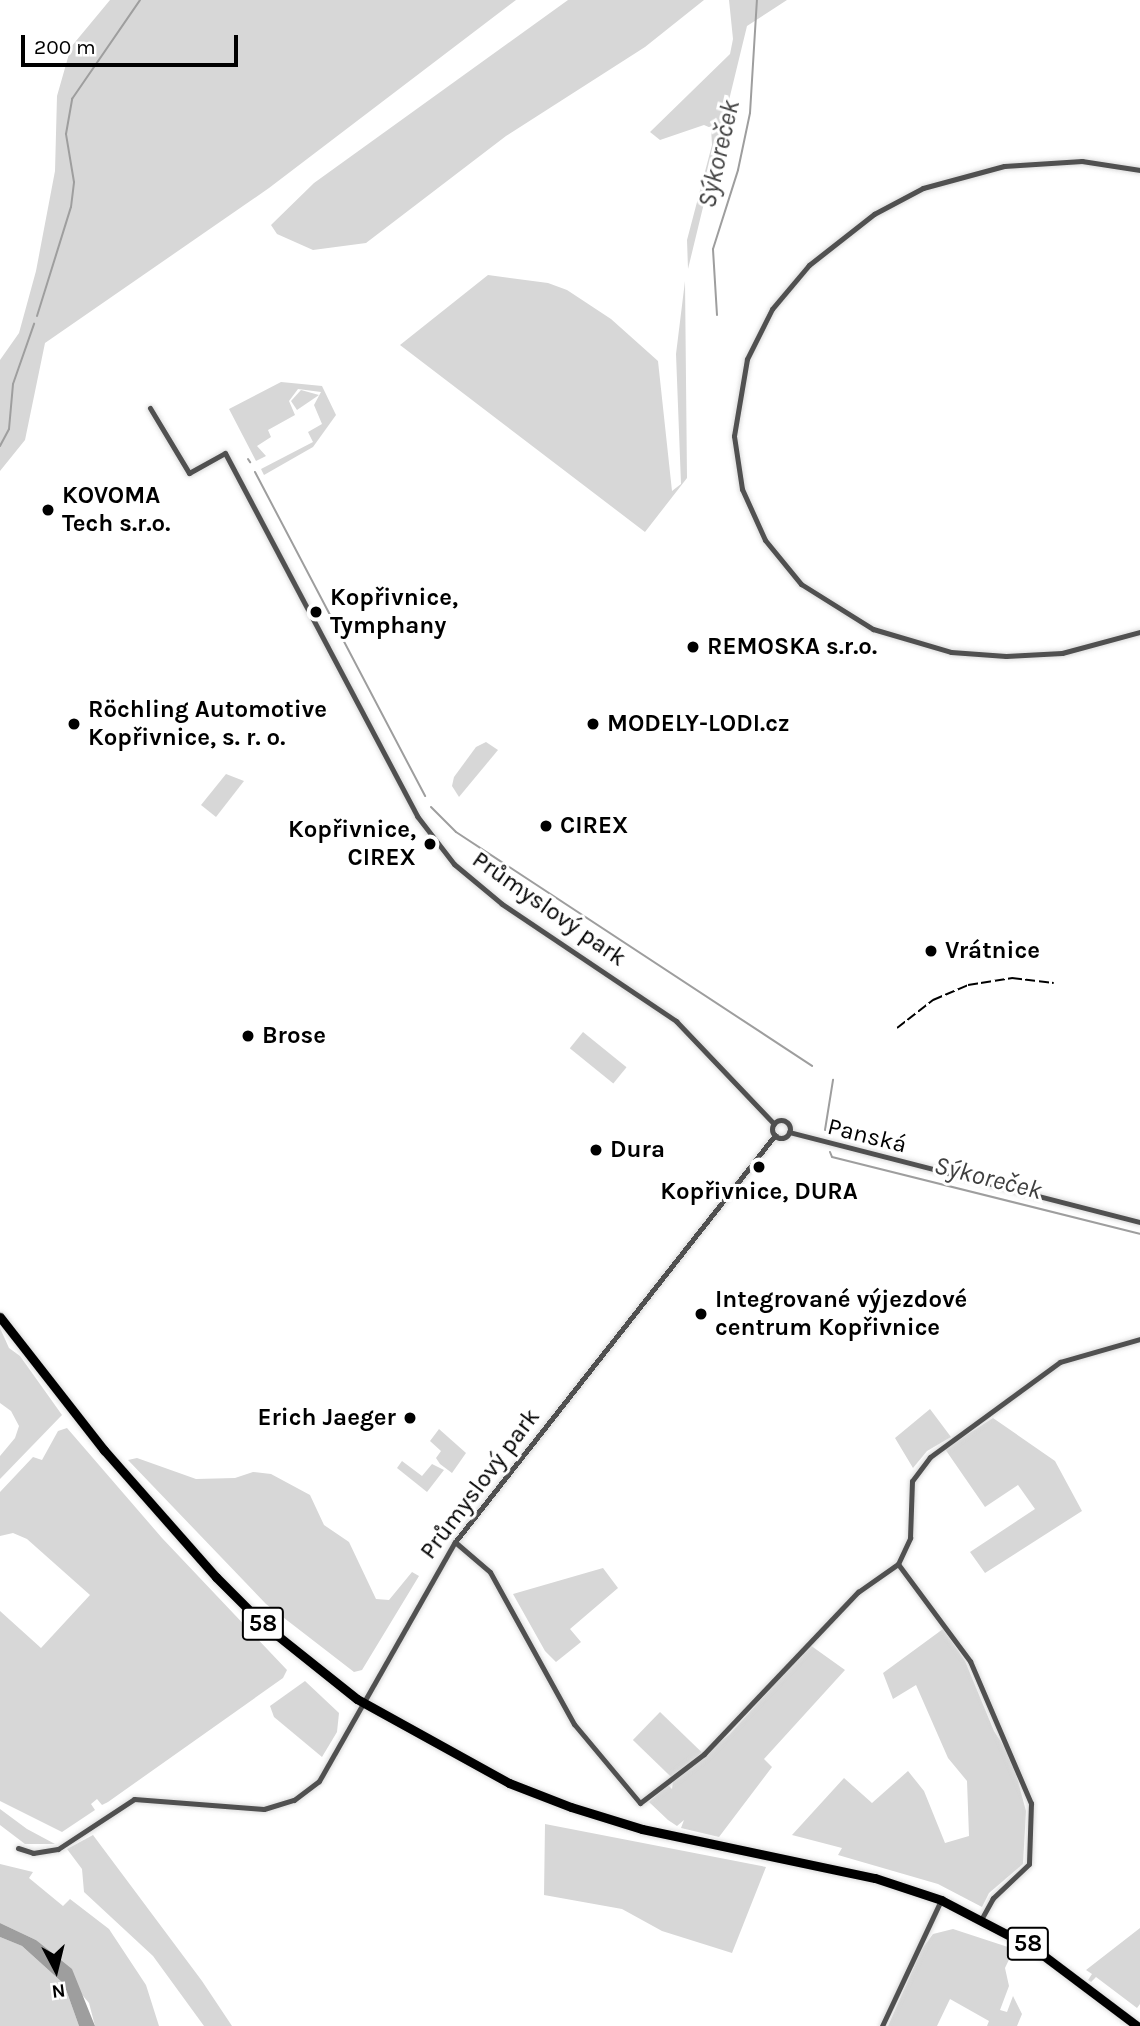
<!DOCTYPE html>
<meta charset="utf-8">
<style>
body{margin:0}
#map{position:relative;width:1140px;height:2026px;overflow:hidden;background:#fff;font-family:Karla,sans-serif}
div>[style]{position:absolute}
.green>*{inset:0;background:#d7d7d7;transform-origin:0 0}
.water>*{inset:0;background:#9e9e9e}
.stream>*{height:2px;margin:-1px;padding:0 1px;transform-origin:1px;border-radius:1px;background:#9e9e9e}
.roads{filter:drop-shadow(0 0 2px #dbdbdb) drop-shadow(0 0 2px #dbdbdb)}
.street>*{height:5px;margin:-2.5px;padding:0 2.5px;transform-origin:2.5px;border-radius:2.5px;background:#505050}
.street>.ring{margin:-2.5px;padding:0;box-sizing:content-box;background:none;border:5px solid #505050;border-radius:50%}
.primary>*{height:9px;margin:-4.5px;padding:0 4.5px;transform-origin:4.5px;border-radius:4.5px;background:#000}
.rail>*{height:2px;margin-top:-1px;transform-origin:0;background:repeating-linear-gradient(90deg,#000 0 10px,transparent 0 13.5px)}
.dots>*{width:19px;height:19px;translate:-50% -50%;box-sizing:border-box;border:4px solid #fff;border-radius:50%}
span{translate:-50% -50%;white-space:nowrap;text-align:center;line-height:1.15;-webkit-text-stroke:6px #fff;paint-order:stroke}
.shield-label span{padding:2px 5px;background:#fff;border:2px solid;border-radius:5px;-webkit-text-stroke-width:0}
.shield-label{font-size:23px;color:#000;font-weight:700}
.poi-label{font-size:24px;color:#000;font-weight:700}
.left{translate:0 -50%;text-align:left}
.right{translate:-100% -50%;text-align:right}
.street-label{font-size:24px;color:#000}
.water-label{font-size:26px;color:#3f3f3f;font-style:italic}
.north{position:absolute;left:21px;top:1935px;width:70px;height:70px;-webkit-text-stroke:5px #fff;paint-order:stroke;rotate:173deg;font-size:19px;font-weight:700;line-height:28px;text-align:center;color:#000}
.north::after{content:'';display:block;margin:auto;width:24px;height:32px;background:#000;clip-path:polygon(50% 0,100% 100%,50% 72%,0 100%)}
.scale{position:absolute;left:21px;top:35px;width:217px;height:32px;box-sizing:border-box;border:4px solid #000;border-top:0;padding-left:9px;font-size:21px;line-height:24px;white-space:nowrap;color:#000;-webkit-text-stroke:5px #fff;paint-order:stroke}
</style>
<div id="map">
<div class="green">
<div style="clip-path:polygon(110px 0,516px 0,269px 188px,45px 343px,25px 440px,0 471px,0 360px,19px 333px,36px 271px,55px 171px,57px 96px,71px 47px)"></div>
<div style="clip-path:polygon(568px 0,704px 0,645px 47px,506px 136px,366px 243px,313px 250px,277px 234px,271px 225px,314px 183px)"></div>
<div style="clip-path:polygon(729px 0,787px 0,747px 26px,688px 269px,687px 240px,712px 145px,711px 128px,704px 125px,660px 140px,650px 132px,730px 54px,733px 39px)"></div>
<div style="clip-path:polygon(488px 275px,548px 283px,567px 290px,611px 319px,658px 361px,672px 491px,681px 484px,676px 354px,685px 281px,687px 478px,645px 532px,400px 345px)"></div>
<div style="clip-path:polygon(281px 382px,322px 386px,336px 415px,313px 447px,264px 475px,261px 469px,313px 442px,308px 432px,322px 424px,314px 405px,321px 392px,298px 389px,289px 401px,295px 415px,268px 430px,271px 437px,257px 446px,266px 456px,256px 461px,229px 409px)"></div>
<div style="clip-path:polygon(301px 390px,319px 395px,297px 410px,291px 401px)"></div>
<div style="clip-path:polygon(486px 742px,498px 750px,459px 797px,452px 786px,454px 777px,476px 747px)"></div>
<div style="clip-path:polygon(226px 774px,244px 781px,216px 817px,201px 805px)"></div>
<div style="left:583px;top:1032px;width:56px;height:21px;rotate:39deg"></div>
<div style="clip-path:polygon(0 1328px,9px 1348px,20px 1356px,62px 1415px,0 1479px,0 1456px,15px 1438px,19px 1426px,11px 1411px,0 1403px)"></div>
<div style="clip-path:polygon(930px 1409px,951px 1437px,927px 1451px,913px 1468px,895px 1438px)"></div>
<div style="clip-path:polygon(993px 1418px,1055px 1461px,1082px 1511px,985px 1573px,970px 1552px,1035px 1509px,1018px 1485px,985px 1507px,945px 1449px)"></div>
<div style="clip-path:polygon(67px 1428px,162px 1538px,287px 1670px,283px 1678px,108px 1802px,102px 1805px,97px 1799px,91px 1804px,95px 1810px,62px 1832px,0 1801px,0 1611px,41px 1648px,90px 1595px,27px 1539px,13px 1533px,0 1536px,0 1492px,33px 1457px,42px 1460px,58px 1431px)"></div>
<div style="clip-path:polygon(439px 1429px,466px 1453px,452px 1473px,440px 1464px,436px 1458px,441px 1451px,430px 1441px)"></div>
<div style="clip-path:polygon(137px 1458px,196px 1479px,235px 1478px,253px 1472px,271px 1474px,310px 1495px,324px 1525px,349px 1542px,376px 1599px,389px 1600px,412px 1572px,419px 1576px,362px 1670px,354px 1672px,266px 1604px,128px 1460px)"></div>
<div style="clip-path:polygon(402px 1461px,422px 1476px,432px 1464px,444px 1470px,427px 1492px,397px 1468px)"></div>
<div style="clip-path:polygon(603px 1568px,618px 1588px,570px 1629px,581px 1642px,556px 1662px,545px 1651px,513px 1594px)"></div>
<div style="clip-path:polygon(943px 1629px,965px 1661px,994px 1731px,1012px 1759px,1026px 1811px,1023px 1864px,989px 1893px,982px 1907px,938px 1884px,838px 1855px,842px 1848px,792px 1835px,844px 1778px,872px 1803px,908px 1771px,924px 1791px,945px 1843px,969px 1836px,967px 1781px,948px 1758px,916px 1685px,893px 1699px,883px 1673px)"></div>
<div style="clip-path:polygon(810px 1645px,845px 1670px,764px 1759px,772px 1767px,719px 1837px,681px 1828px,684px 1820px,677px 1826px,668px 1820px,649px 1802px,668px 1785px,672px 1789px,673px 1781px,730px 1734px)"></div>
<div style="clip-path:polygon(305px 1681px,339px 1713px,337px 1732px,322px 1757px,274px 1717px,270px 1706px)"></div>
<div style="left:660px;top:1712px;width:58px;height:39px;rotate:44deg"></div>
<div style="clip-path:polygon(0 1809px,27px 1829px,55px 1844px,25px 1844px,0 1825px)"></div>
<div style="clip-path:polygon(545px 1824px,766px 1867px,732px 1953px,662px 1931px,622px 1909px,544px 1895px)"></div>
<div style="clip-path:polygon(93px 1835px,202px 1981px,232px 2026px,204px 2026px,153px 1956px,84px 1892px,82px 1869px,67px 1849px)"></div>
<div style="clip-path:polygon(0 1864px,33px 1872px,29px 1878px,63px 1906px,70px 1899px,109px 1929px,146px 1985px,159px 2026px,95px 2026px,89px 2003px,36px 1940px,0 1923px)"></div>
<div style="clip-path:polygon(1140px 1928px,1140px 2004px,1137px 2008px,1096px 1977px,1091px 1982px,1088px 1980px,1092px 1974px,1086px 1970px)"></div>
<div style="clip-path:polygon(953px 1929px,1014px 1949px,1005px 1968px,1009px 1986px,1000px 2010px,1007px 2012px,1013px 1996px,1022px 2014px,1017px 2026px,987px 2026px,989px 2021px,950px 1999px,937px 2026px,888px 2026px,922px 1949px,933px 1934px)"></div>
<div style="clip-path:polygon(0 1937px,22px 1946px,64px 1984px,79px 2026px,0 2026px)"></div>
</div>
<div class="water">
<div style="clip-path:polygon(0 1923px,36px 1940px,72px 1969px,95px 2026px,79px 2026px,64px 1984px,22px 1946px,0 1937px)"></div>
</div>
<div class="stream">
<div style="left:717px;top:315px;width:66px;rotate:-93.5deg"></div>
<div style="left:713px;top:249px;width:83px;rotate:-72.4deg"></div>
<div style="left:738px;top:170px;width:58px;rotate:-78.1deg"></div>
<div style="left:750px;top:113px;width:113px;rotate:-86.5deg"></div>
<div style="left:37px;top:316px;width:114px;rotate:-72.7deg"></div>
<div style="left:71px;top:207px;width:25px;rotate:-83deg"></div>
<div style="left:74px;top:182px;width:49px;rotate:-99.5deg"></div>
<div style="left:66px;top:134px;width:36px;rotate:-80deg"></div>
<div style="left:72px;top:99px;width:120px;rotate:-55.5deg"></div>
<div style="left:0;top:446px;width:19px;rotate:-62deg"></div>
<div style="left:9px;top:429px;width:45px;rotate:-84.9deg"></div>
<div style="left:13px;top:384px;width:64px;rotate:-70.7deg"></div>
<div style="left:248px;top:459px;width:4px;rotate:56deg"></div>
<div style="left:255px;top:472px;width:366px;rotate:62.3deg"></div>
<div style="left:431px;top:807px;width:35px;rotate:45deg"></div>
<div style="left:456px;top:832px;width:426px;rotate:33.3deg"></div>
<div style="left:825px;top:1130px;width:51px;rotate:-80.9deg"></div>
<div style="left:830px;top:1152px;width:5px;rotate:68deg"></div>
<div style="left:832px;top:1157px;width:317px;rotate:14deg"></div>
</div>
<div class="roads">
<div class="street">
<div style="left:1140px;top:170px;width:59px;rotate:-171.2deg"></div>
<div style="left:1082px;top:161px;width:78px;rotate:176.3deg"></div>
<div style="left:1004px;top:166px;width:84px;rotate:164.8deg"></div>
<div style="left:923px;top:188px;width:55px;rotate:152deg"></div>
<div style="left:874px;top:214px;width:83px;rotate:141.9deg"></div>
<div style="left:809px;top:265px;width:57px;rotate:130.1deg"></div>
<div style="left:772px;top:309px;width:56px;rotate:116.6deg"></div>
<div style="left:747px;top:359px;width:78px;rotate:99.6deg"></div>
<div style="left:734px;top:436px;width:54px;rotate:81.4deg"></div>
<div style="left:742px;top:489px;width:56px;rotate:65.7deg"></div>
<div style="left:765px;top:540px;width:57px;rotate:50.7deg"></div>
<div style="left:801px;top:584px;width:85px;rotate:32deg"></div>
<div style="left:873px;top:629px;width:81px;rotate:16.4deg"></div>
<div style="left:951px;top:652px;width:55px;rotate:4.2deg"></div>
<div style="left:1006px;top:656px;width:56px;rotate:-3.1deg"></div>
<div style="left:1062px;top:653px;width:81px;rotate:-15.1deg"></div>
<div style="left:150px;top:408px;width:76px;rotate:59deg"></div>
<div style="left:189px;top:473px;width:41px;rotate:-29.1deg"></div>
<div style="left:225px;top:453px;width:411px;rotate:62.1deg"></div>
<div style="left:417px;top:816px;width:61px;rotate:52.4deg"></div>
<div style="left:454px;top:864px;width:62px;rotate:39.8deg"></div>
<div style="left:502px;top:904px;width:210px;rotate:33.9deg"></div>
<div style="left:676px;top:1021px;width:142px;rotate:46.4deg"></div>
<div class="ring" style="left:772px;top:1120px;width:13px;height:13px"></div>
<div style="left:789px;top:1132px;width:362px;rotate:14.4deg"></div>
<div style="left:455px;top:1542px;width:46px;rotate:40.6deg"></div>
<div style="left:490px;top:1572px;width:174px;rotate:61.1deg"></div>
<div style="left:574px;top:1724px;width:103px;rotate:50.1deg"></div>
<div style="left:640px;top:1803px;width:81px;rotate:-37.4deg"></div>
<div style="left:704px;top:1754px;width:224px;rotate:-46.5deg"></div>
<div style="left:858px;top:1592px;width:49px;rotate:-35deg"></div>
<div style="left:898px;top:1564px;width:29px;rotate:-65deg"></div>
<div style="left:910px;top:1538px;width:57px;rotate:-88deg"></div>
<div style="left:912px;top:1481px;width:30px;rotate:-53deg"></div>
<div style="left:930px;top:1457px;width:161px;rotate:-36.2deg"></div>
<div style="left:1060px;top:1362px;width:83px;rotate:-16deg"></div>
<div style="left:898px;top:1564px;width:121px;rotate:53.4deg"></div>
<div style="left:970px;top:1661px;width:155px;rotate:66.8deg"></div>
<div style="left:1031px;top:1803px;width:61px;rotate:91.9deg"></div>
<div style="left:1029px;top:1864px;width:50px;rotate:136.6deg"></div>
<div style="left:993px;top:1898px;width:23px;rotate:119deg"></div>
<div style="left:18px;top:1848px;width:16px;rotate:18deg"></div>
<div style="left:33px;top:1853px;width:25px;rotate:-9deg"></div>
<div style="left:58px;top:1849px;width:91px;rotate:-33.3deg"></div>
<div style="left:134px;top:1799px;width:130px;rotate:4.4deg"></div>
<div style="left:264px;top:1809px;width:31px;rotate:-17deg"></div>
<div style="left:294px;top:1800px;width:31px;rotate:-37deg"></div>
<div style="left:319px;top:1781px;width:275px;rotate:-60.4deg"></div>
<div style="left:455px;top:1542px;width:518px;rotate:-51.82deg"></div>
<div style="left:882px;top:2026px;width:139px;rotate:-64.9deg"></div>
</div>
<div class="primary">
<div style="left:0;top:1317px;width:169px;rotate:52deg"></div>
<div style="left:104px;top:1450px;width:169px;rotate:48.6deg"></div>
<div style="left:216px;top:1577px;width:66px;rotate:45deg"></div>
<div style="left:263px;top:1624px;width:120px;rotate:38.6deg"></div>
<div style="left:357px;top:1699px;width:174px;rotate:28.9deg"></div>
<div style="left:509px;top:1783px;width:66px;rotate:21.2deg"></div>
<div style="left:571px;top:1807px;width:74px;rotate:17.2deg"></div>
<div style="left:642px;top:1829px;width:238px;rotate:11.9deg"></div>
<div style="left:875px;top:1878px;width:70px;rotate:18.4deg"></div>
<div style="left:941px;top:1900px;width:106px;rotate:27.5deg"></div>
<div style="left:1035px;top:1949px;width:128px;rotate:37deg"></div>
</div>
</div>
<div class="rail">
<div style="left:897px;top:1028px;width:46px;rotate:-37.9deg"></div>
<div style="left:933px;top:1000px;width:38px;rotate:-23deg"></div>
<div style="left:968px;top:985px;width:45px;rotate:-9deg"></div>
<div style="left:1012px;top:978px;width:42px;rotate:6.8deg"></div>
</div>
<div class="dots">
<div style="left:48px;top:510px;background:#000"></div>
<div style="left:316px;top:612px;background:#000"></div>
<div style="left:693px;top:647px;background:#000"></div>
<div style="left:74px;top:724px;background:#000"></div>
<div style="left:593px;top:724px;background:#000"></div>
<div style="left:546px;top:826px;background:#000"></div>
<div style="left:430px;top:844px;background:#000"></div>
<div style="left:931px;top:951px;background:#000"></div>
<div style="left:248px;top:1036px;background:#000"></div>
<div style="left:596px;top:1150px;background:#000"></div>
<div style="left:759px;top:1167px;background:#000"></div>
<div style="left:701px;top:1314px;background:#000"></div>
<div style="left:410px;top:1418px;background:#000"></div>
</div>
<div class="shield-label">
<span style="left:263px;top:1624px">58</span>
<span style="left:1028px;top:1944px">58</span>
</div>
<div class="poi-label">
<span class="left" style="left:62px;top:510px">KOVOMA<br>Tech s.r.o.</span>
<span class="left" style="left:330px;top:612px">Kopřivnice,<br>Tymphany</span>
<span class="left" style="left:707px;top:647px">REMOSKA s.r.o.</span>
<span class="left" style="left:88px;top:724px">Röchling Automotive<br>Kopřivnice, s. r. o.</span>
<span class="left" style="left:607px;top:724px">MODELY-LODI.cz</span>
<span class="left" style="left:560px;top:826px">CIREX</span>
<span class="right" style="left:416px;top:844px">Kopřivnice,<br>CIREX</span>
<span class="left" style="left:945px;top:951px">Vrátnice</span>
<span class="left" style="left:262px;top:1036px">Brose</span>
<span class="left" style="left:610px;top:1150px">Dura</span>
<span style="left:759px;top:1192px">Kopřivnice, DURA</span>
<span class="left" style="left:715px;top:1314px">Integrované výjezdové<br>centrum Kopřivnice</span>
<span class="right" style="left:396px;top:1418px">Erich Jaeger</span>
</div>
<div class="street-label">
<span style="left:549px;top:909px;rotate:35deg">Průmyslový park</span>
<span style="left:867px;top:1136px;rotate:14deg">Panská</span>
<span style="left:480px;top:1484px;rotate:-53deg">Průmyslový park</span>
</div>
<div class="water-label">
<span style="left:719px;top:154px;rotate:-77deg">Sýkoreček</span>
<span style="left:988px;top:1178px;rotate:14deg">Sýkoreček</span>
</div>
<div class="north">N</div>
<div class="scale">200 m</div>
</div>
